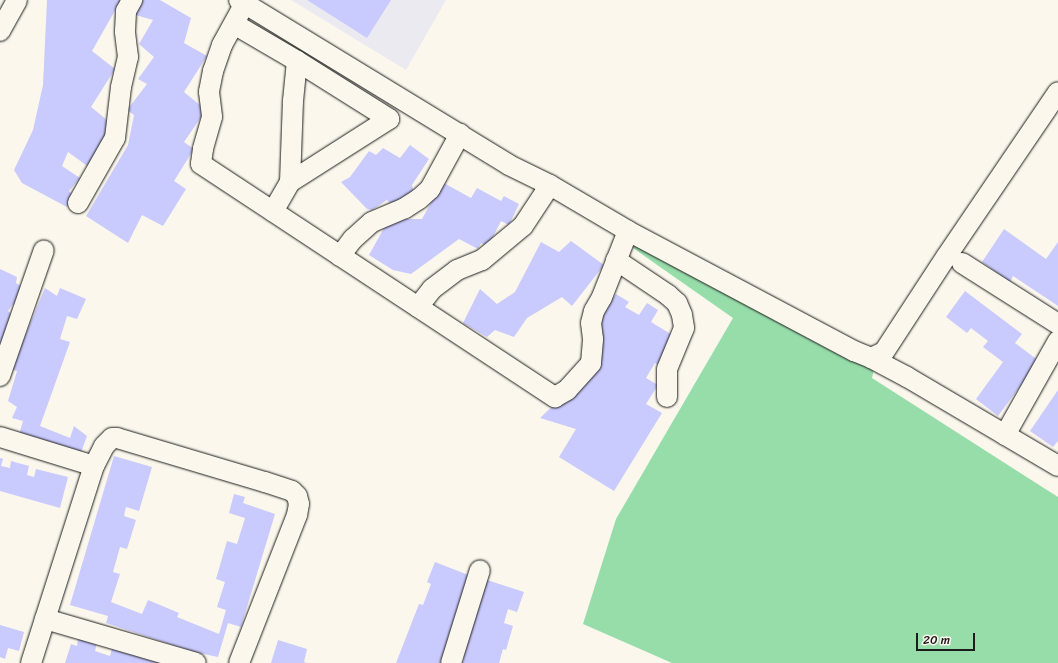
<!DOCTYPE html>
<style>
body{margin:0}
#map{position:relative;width:1058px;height:663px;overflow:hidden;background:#fbf7ec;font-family:Sriracha,sans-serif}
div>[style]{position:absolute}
.built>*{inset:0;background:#eceaf1}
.green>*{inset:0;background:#97ddaa}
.building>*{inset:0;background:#c9cafd}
.roads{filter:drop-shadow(0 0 1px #1c1c1c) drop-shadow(0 0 1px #1c1c1c)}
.minor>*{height:20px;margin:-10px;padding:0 10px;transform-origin:10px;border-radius:10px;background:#fbf7ec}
span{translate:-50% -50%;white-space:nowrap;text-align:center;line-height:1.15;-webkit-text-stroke:3px #fbf7ec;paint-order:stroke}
.scale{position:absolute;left:916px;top:633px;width:59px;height:18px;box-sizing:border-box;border:2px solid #1c1c1c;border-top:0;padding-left:5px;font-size:12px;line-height:14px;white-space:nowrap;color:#1c1c1c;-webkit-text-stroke:3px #fbf7ec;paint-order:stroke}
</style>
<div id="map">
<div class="built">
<div style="clip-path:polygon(291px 0,446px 0,406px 70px)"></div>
</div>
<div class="green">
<div style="clip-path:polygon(641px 234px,878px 352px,872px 378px,1058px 497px,1058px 663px,672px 663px,583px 624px,616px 519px,733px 318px,633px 248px)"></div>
</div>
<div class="building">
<div style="clip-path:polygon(47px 0,121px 0,92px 51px,115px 69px,91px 107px,112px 124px,90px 168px,68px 152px,62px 166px,80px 178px,69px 191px,74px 197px,67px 207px,22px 183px,14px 170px,33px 130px,43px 85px)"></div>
<div style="clip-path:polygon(138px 0,160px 0,191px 18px,184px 43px,207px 56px,184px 92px,206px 110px,184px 142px,194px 149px,174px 181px,186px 189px,163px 226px,142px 215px,128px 243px,86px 216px,128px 145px,134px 115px,127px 110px,147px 84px,138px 79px,154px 57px,139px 44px,153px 20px,132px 14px)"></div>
<div style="clip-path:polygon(307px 0,391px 0,367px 38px)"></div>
<div style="clip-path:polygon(410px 145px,429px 159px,412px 185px,413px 190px,404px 204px,395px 208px,387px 200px,372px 210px,367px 209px,341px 182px,350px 177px,369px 151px,376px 155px,383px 148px,400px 158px)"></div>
<div style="clip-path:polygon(442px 182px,471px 198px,477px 188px,501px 201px,504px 196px,519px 204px,509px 225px,501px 221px,488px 247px,481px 243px,478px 249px,459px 239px,411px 274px,393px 270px,369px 255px,389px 219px,422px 219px)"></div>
<div style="clip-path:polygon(1004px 229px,1046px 259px,1058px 242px,1058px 306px,1013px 276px,1010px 282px,982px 262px)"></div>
<div style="clip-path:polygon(571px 241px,604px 265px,572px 306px,562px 297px,527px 318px,514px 337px,495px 330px,487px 337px,463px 323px,480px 289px,497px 304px,515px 292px,541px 242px,559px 252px)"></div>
<div style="clip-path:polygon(0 269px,17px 277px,16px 283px,24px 288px,21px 302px,12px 305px,8px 311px,14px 316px,0 358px)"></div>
<div style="clip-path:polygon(45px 288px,57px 296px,60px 288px,86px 299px,77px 319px,67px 316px,60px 339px,70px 342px,40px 426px,70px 438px,74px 426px,87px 436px,80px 455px,19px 435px,23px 421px,12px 418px,17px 407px,8px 401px,17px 371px,11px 369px)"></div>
<div style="clip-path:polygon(965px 291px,1022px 334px,1015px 343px,1039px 361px,998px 416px,976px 399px,1003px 362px,983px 347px,988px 341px,971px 328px,967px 333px,946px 317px)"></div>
<div style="clip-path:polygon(616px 294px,629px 302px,625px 307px,639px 315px,647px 303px,658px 310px,651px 322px,679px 339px,662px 367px,655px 363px,646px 378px,658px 385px,646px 404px,662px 413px,614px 491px,559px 457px,576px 429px,540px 418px,595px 366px,593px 328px)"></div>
<div style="clip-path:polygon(1058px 390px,1058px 441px,1053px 447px,1030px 431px)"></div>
<div style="clip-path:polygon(114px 456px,152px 467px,139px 511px,126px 507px,124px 516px,136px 520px,127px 549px,120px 547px,113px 572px,120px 574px,111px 602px,142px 614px,148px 600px,179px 613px,177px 617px,219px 634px,226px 610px,217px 607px,225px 582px,216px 579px,227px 541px,237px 544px,245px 518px,229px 513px,234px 494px,245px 497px,243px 503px,275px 514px,241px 627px,228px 623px,218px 657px,194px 652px,106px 623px,108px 616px,70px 605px)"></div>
<div style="clip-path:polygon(0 458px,3px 459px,1px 466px,10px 468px,11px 461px,29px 466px,27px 475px,34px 477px,36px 469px,68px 477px,60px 508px,0 491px)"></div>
<div style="clip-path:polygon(435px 562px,476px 578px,443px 663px,396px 663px,419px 604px,423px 605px,431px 584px,427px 582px)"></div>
<div style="clip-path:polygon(484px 579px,524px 592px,517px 612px,508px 609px,504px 623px,513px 626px,506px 650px,503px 649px,499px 663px,463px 663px,464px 657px,460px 656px)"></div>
<div style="clip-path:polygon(0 625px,24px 632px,19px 651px,8px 648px,5px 659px,0 657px)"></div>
<div style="clip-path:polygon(78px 638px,97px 643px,95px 651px,110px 656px,113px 645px,176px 663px,65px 663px,71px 644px,77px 646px)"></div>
<div style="clip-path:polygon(278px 640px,307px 649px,304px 662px,307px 663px,271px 663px)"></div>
</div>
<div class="roads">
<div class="minor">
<div style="left:239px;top:0;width:316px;rotate:31.4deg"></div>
<div style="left:509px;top:165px;width:46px;rotate:26deg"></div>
<div style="left:550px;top:185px;width:91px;rotate:30.5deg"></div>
<div style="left:628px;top:231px;width:256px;rotate:28deg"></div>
<div style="left:854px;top:351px;width:18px;rotate:22deg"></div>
<div style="left:871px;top:358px;width:14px;rotate:-25deg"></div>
<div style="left:884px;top:352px;width:113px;rotate:-56.9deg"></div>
<div style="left:946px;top:257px;width:199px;rotate:-55.8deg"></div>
<div style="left:245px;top:3px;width:48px;rotate:118.7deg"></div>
<div style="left:222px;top:45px;width:28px;rotate:109deg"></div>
<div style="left:213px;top:71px;width:21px;rotate:101deg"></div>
<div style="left:209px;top:92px;width:25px;rotate:83deg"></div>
<div style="left:212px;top:117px;width:33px;rotate:106deg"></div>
<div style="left:203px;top:149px;width:15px;rotate:98deg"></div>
<div style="left:201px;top:164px;width:424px;rotate:33.4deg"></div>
<div style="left:555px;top:397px;width:14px;rotate:-30deg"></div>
<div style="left:567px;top:390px;width:36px;rotate:-48deg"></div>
<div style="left:591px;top:363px;width:24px;rotate:-85deg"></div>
<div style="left:593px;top:339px;width:16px;rotate:-97deg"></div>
<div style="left:591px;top:323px;width:12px;rotate:-76deg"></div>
<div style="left:594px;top:311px;width:16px;rotate:-60deg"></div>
<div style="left:602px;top:297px;width:71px;rotate:-68.5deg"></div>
<div style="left:234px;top:24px;width:73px;rotate:30.4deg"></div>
<div style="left:297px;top:61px;width:109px;rotate:32.2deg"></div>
<div style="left:389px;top:119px;width:117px;rotate:147.5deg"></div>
<div style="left:290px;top:182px;width:34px;rotate:120deg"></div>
<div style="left:0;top:31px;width:35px;rotate:-61deg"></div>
<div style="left:290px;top:182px;width:81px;rotate:-87.9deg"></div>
<div style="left:293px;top:101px;width:40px;rotate:-84.3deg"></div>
<div style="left:78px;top:203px;width:75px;rotate:-60.4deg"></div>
<div style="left:115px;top:138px;width:51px;rotate:-83.3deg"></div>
<div style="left:121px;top:87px;width:31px;rotate:-77deg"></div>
<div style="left:128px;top:57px;width:26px;rotate:-97deg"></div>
<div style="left:125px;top:31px;width:20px;rotate:-87deg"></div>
<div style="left:126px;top:11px;width:13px;rotate:-61deg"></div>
<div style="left:340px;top:256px;width:21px;rotate:-53deg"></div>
<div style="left:353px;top:239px;width:25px;rotate:-42deg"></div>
<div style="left:372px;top:222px;width:36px;rotate:-23deg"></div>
<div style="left:405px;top:208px;width:17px;rotate:-33deg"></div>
<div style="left:419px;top:199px;width:15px;rotate:-42deg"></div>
<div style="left:430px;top:189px;width:63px;rotate:-61.4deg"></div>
<div style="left:616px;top:260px;width:63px;rotate:33.9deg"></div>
<div style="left:668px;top:295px;width:12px;rotate:42deg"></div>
<div style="left:677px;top:303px;width:13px;rotate:67deg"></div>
<div style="left:682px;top:315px;width:13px;rotate:81deg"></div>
<div style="left:684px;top:328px;width:44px;rotate:112.5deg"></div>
<div style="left:667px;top:369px;width:28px;rotate:90deg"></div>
<div style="left:962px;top:263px;width:114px;rotate:32.4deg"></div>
<div style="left:418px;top:307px;width:23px;rotate:-52deg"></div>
<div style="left:432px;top:289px;width:31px;rotate:-37deg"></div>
<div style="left:457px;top:270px;width:27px;rotate:-22deg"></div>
<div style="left:482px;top:260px;width:53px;rotate:-39.7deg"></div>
<div style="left:523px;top:226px;width:49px;rotate:-56.6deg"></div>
<div style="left:871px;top:358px;width:41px;rotate:27.8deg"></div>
<div style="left:907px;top:377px;width:175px;rotate:30.5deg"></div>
<div style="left:0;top:376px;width:133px;rotate:-70.8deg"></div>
<div style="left:1005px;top:435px;width:108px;rotate:-60.6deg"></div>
<div style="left:0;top:437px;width:98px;rotate:17.1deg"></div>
<div style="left:45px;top:619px;width:157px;rotate:16.2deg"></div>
<div style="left:31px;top:663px;width:207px;rotate:-72.3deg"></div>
<div style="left:94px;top:466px;width:22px;rotate:-63deg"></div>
<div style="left:104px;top:446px;width:11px;rotate:-45deg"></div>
<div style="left:112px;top:438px;width:5px"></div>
<div style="left:117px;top:438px;width:154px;rotate:16.6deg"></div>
<div style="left:265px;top:482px;width:28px;rotate:18deg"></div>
<div style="left:292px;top:491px;width:7px;rotate:45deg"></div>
<div style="left:297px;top:496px;width:8px;rotate:76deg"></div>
<div style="left:299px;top:504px;width:11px;rotate:100deg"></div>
<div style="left:297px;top:515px;width:159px;rotate:111.4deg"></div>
<div style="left:451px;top:663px;width:97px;rotate:-72.7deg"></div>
</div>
</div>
<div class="scale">20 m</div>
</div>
